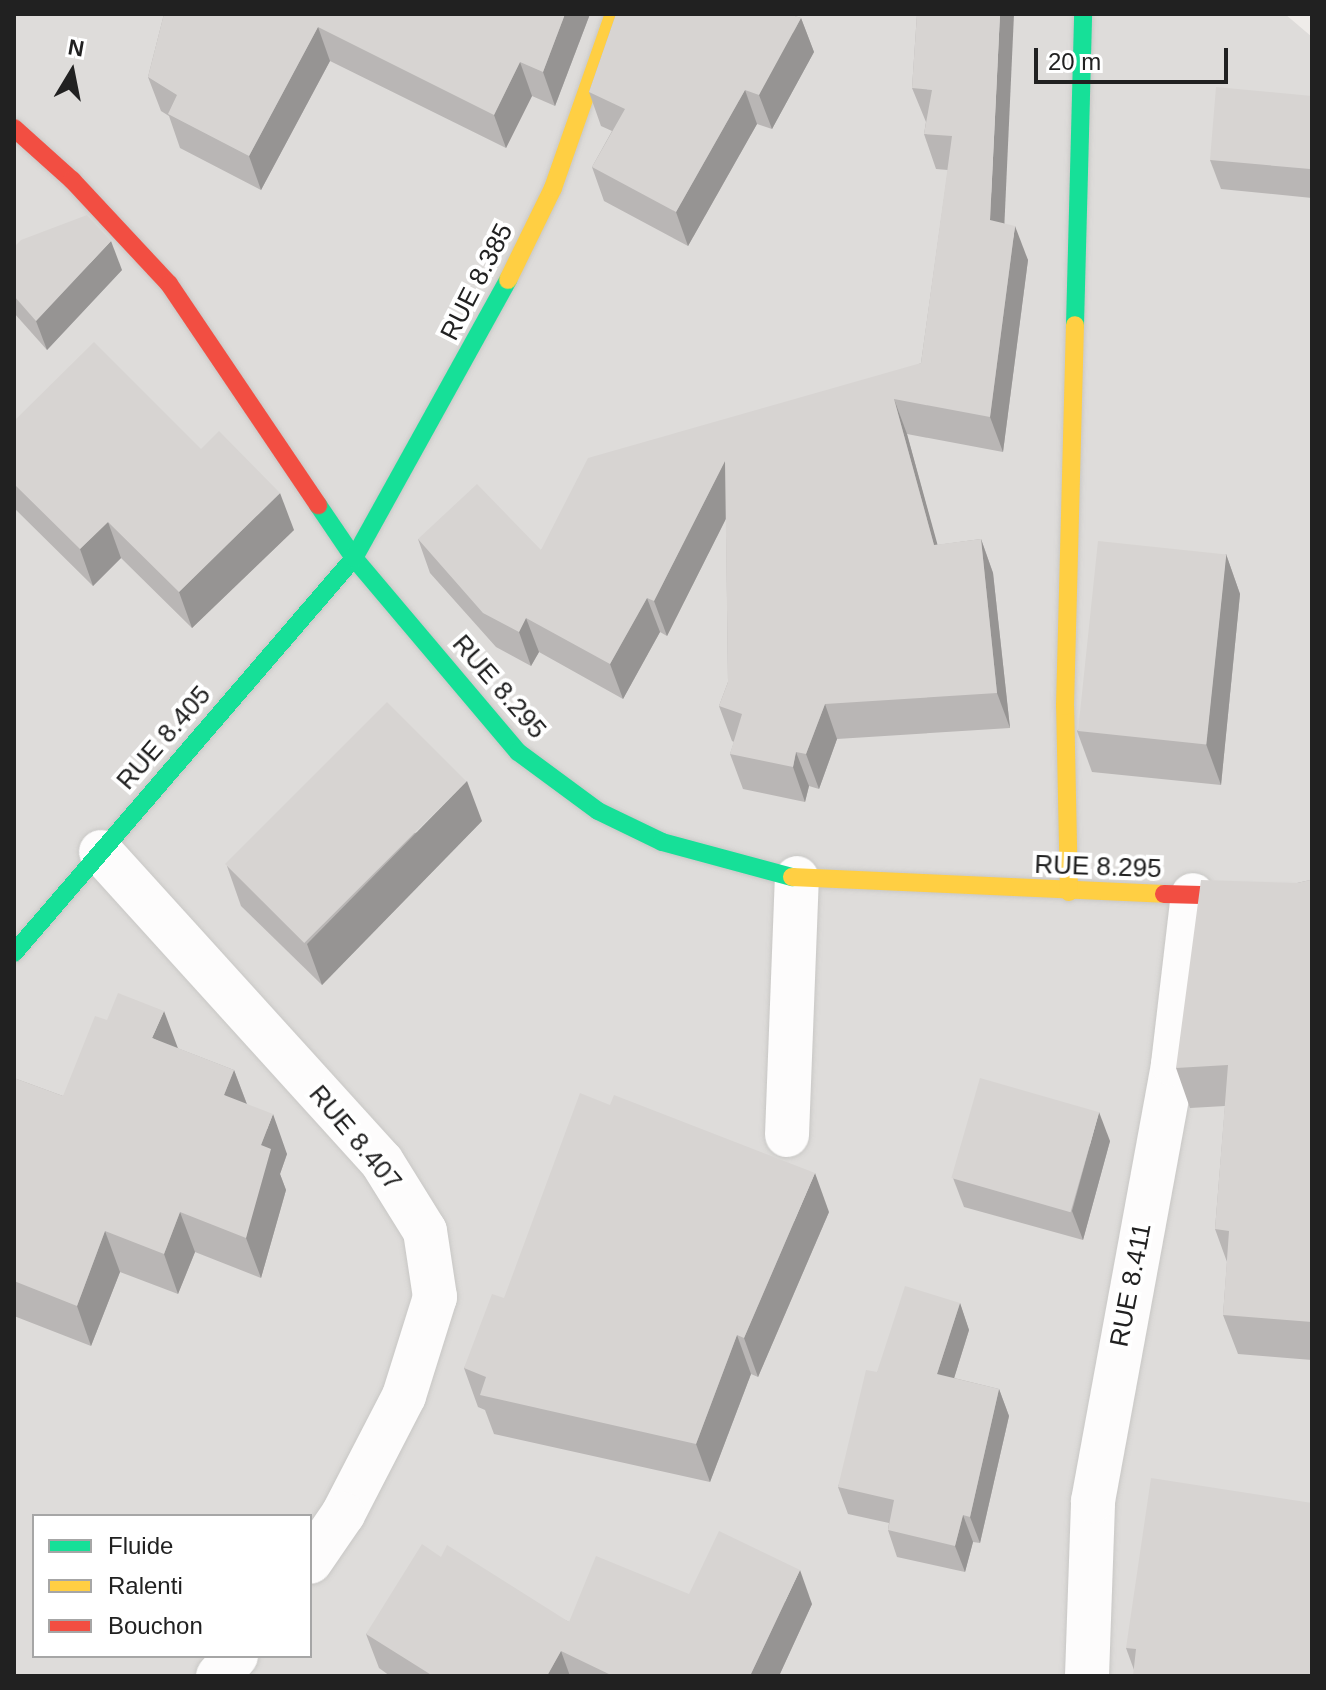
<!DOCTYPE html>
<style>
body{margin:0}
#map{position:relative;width:1326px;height:1690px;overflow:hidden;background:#efece9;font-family:Helvetica,sans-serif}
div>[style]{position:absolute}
.residential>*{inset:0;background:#dedcda}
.roads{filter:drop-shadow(0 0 2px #c8c7c5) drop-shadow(0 0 2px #c8c7c5)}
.street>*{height:44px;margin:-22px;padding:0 22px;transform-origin:22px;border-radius:22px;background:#fdfcfc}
.fast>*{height:18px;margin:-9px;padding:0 9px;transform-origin:9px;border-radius:9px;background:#16e098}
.slow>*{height:18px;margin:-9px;padding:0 9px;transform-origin:9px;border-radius:9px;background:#ffcf43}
.jam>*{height:18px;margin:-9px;padding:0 9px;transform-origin:9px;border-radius:9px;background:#f24e42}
.wall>*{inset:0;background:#b9b6b5}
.shaded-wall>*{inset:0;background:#969493}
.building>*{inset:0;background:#d7d4d2;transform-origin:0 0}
span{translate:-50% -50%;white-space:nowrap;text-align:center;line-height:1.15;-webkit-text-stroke:8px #fff;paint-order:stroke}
.street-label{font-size:26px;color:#212121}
.frame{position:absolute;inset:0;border:16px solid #212121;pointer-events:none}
.legend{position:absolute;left:32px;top:1514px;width:280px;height:144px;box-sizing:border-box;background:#fff;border:2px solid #a6a6a6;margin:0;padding:10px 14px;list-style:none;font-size:24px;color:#212121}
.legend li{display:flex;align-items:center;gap:16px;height:40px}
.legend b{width:40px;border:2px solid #a6a6a6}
.north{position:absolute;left:32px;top:32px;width:80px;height:80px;-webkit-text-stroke:6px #fff;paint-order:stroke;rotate:10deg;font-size:22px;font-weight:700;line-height:32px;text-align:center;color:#212121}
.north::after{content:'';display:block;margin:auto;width:28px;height:36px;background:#212121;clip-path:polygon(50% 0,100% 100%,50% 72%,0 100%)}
.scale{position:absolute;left:1034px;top:48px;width:194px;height:36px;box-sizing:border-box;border:4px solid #212121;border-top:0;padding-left:10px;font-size:24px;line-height:28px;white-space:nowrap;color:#212121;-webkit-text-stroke:6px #fff;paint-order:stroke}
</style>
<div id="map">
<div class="residential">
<div style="clip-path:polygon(evenodd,14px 14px,1285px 14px,1312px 37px,1312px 1676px,14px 1676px,14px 14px,34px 1516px,310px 1516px,310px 1656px,34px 1656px,34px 1516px)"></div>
</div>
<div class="roads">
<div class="street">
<div style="left:101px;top:852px;width:418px;rotate:47.8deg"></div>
<div style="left:382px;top:1162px;width:81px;rotate:58.1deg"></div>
<div style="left:425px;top:1231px;width:67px;rotate:81.4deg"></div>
<div style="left:435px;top:1297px;width:104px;rotate:107.4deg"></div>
<div style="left:404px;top:1396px;width:133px;rotate:117.3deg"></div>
<div style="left:343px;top:1514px;width:58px;rotate:124.5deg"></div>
<div style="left:787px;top:1135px;width:257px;rotate:-87.8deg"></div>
<div style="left:218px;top:1676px;width:27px;rotate:-48deg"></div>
<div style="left:1087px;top:1676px;width:175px;rotate:-88deg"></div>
<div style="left:1093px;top:1501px;width:444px;rotate:-79.6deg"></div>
<div style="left:1173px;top:1064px;width:170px;rotate:-83.3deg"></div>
</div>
<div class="fast">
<div style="left:1075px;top:325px;width:311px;rotate:-88.5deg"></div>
<div style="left:318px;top:505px;width:64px;rotate:55.8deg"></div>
<div style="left:354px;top:558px;width:254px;rotate:49.8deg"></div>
<div style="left:518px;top:752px;width:99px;rotate:36.4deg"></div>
<div style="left:598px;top:811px;width:71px;rotate:25.8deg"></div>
<div style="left:662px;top:842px;width:135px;rotate:15.1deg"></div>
<div style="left:14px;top:953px;width:521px;rotate:-49.28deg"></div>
<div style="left:354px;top:558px;width:318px;rotate:-61deg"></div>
</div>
<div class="slow">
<div style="left:508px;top:280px;width:102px;rotate:-63.9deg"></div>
<div style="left:553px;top:188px;width:184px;rotate:-70.7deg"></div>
<div style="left:792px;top:877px;width:372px;rotate:2.6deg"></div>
<div style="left:1069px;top:892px;width:186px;rotate:-91.2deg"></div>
<div style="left:1065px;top:706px;width:381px;rotate:-88.5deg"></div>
</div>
<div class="jam">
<div style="left:14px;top:128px;width:78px;rotate:41.9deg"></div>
<div style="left:72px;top:180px;width:142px;rotate:47deg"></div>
<div style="left:169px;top:284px;width:267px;rotate:56deg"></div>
<div style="left:1164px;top:894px;width:148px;rotate:1.5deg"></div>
</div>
</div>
<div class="wall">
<div style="clip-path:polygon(164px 14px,590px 14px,555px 106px,532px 96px,506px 148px,330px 61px,261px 190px,180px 148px,169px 116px,161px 111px,148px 77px)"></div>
<div style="clip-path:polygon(616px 14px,796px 14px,795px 16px,801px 18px,814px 52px,772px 129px,757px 124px,688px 246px,604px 201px,592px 167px,612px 131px,601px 126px,589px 92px)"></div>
<div style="clip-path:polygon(917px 14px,1004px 223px,1028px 260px,1003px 452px,907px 434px,937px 545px,981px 539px,993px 573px,1010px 728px,837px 739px,819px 789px,809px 786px,805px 802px,743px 789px,730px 754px,734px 742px,732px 741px,719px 706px,728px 682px,726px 518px,667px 636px,660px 632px,623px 699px,539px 652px,531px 666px,496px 647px,430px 573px,418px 539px,541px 550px,921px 363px,948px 170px,936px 169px,924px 134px,926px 122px,912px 88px)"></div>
<div style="clip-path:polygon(1312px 96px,1312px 198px,1221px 189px,1210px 160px)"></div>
<div style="clip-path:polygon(14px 247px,122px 270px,47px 350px,14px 313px)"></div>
<div style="clip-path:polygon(14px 421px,294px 530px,192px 628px,121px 558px,93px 586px,14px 508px)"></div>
<div style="clip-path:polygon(1226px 554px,1240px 594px,1221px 785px,1092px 772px,1077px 731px)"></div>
<div style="clip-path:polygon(482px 821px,322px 985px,241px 906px,227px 866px)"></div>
<div style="clip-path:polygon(1312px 877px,1312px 1360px,1238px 1354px,1223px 1315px,1227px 1262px,1215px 1229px,1225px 1106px,1190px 1108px,1176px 1068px,1297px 883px,1310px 880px)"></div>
<div style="clip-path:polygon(177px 1048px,234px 1070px,247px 1104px,287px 1154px,280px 1174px,286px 1190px,261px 1278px,195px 1252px,178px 1294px,120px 1272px,91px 1346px,14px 1316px,14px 1078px,63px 1096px)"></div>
<div style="clip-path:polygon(1110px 1141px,1083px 1240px,964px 1207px,953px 1178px)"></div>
<div style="clip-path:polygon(829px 1212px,758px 1377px,751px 1374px,710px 1482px,494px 1434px,485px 1410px,478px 1407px,464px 1368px,504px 1298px)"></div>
<div style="clip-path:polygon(960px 1303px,969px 1330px,954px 1378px,999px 1389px,1009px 1416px,980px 1543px,973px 1542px,965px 1572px,897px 1557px,888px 1530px,889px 1523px,848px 1514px,838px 1487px,877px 1372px)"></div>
<div style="clip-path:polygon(1312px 1503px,1134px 1670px,1126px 1648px)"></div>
<div style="clip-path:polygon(441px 1557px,569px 1622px,689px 1594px,812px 1604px,779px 1676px,390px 1676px,379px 1668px,366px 1634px)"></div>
</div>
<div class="shaded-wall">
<div style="clip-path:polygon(565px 14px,590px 14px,555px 106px,543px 72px)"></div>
<div style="clip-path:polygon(781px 14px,796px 14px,793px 33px,801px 18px,814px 52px,772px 129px,759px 95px)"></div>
<div style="clip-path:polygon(1000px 14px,1014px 14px,1003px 254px,990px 220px)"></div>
<div style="clip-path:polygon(318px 27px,330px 61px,261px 190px,249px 156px)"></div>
<div style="clip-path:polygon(520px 62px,532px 96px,506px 148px,494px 115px)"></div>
<div style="clip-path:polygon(745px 90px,757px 124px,688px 246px,676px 212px)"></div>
<div style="clip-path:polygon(1015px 226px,1028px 260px,1003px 452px,990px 417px)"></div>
<div style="clip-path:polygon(111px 241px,122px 270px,47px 350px,36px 321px)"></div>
<div style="clip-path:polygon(894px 399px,907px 434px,947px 579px,934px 545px)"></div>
<div style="clip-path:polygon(725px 461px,738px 495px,667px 636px,654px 601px)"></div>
<div style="clip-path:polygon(280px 493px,294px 530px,192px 628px,179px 592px)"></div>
<div style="clip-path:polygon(108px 522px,121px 558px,93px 586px,80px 549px)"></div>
<div style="clip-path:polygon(981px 539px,993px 573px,1010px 728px,997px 693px)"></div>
<div style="clip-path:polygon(1226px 554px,1240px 594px,1221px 785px,1206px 744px)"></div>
<div style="clip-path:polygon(647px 598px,660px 632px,623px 699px,610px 664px)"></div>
<div style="clip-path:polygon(526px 618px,539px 652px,531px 666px,519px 632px)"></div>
<div style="clip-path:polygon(825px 704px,837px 739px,819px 789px,806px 754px)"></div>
<div style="clip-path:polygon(796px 752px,809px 786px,805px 802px,793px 767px)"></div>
<div style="clip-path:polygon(467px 781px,482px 821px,322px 985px,307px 944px)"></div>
<div style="clip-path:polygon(164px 1011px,179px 1051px,152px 1038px)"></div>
<div style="clip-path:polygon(234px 1070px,249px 1110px,224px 1095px)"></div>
<div style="clip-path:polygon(1099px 1112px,1110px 1141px,1083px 1240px,1072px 1211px)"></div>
<div style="clip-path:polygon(273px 1114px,287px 1154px,280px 1174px,286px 1190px,261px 1278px,246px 1238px,261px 1145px)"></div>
<div style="clip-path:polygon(815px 1173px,829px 1212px,758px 1377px,744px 1338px)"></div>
<div style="clip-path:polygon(180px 1212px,195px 1252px,178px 1294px,164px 1254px)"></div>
<div style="clip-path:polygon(105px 1231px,120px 1272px,91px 1346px,77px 1306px)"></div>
<div style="clip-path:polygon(960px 1303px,969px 1330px,947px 1401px,937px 1374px)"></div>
<div style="clip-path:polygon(737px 1335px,751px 1374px,710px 1482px,696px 1444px)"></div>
<div style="clip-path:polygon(999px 1389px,1009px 1416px,980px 1543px,970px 1517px)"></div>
<div style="clip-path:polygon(963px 1515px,973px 1542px,965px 1572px,955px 1546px)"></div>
<div style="clip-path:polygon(800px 1570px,812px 1604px,779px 1676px,750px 1676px)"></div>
<div style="clip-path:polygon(561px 1651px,570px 1676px,547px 1676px)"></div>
</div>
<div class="building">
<div style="clip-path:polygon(164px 14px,565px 14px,543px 72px,520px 62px,494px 115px,318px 27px,249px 156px,168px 114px,177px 95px,148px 77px)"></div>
<div style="clip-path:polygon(616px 14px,789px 14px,801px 18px,759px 95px,745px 90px,676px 212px,592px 167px,625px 109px,589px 92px)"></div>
<div style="clip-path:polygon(917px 14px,1000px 14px,990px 220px,1015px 226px,990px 417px,894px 399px,934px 545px,981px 539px,997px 693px,825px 704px,806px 754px,796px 752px,793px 767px,730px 754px,742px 714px,719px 706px,728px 682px,725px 461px,654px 601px,647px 598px,610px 664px,526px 618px,519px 632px,483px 613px,418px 539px,477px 484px,541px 550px,588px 458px,921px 363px,952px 136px,924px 134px,932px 90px,912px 88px)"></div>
<div style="clip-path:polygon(1216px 87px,1312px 96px,1312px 153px,1310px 169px,1210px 160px)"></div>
<div style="clip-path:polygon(87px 215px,111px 241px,36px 321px,14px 296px,14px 247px,21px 240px)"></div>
<div style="clip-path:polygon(94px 342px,201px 449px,219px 431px,280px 493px,179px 592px,108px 522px,80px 549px,14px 484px,14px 421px)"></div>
<div style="left:1098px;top:541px;width:129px;height:191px;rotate:6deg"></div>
<div style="left:387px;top:702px;width:112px;height:229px;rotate:45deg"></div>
<div style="clip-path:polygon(1312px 877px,1312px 1322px,1223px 1315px,1229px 1231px,1215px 1229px,1228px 1065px,1176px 1068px,1201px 880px,1297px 883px,1310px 880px)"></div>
<div style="clip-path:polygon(118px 993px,164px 1011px,152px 1038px,234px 1070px,224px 1095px,273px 1114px,261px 1145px,271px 1149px,246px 1238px,180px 1212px,164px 1254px,105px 1231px,77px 1306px,14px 1281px,14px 1078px,63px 1096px,95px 1016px,107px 1020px)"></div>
<div style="left:980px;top:1078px;width:124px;height:104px;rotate:16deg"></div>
<div style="clip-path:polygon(580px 1093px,610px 1105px,614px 1095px,815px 1173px,744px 1338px,737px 1335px,696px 1444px,480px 1395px,486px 1377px,464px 1368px,492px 1294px,504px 1298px)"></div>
<div style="clip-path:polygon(905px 1286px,960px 1303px,937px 1374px,999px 1389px,970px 1517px,963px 1515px,955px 1546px,888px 1530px,894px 1500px,838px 1487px,866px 1370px,877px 1372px)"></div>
<div style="clip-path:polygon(1151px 1478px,1312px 1503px,1312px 1676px,1133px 1676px,1136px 1649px,1126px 1648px)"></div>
<div style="clip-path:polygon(719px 1531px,800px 1570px,750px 1676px,613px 1676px,561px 1651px,547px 1676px,433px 1676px,366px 1634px,422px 1544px,441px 1557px,447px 1545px,569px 1622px,596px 1556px,689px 1594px)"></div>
</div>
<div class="street-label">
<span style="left:477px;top:282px;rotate:-63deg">RUE 8.385</span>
<span style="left:499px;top:687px;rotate:49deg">RUE 8.295</span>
<span style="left:164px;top:738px;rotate:-49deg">RUE 8.405</span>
<span style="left:1098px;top:867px;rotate:2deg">RUE 8.295</span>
<span style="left:355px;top:1138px;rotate:50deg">RUE 8.407</span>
<span style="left:1131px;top:1285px;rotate:-79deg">RUE 8.411</span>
</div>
<div class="frame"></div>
<ul class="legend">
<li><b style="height:10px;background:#16e098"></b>Fluide</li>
<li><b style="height:10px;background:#ffcf43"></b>Ralenti</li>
<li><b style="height:10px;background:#f24e42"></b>Bouchon</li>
</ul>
<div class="north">N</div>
<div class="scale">20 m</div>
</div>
